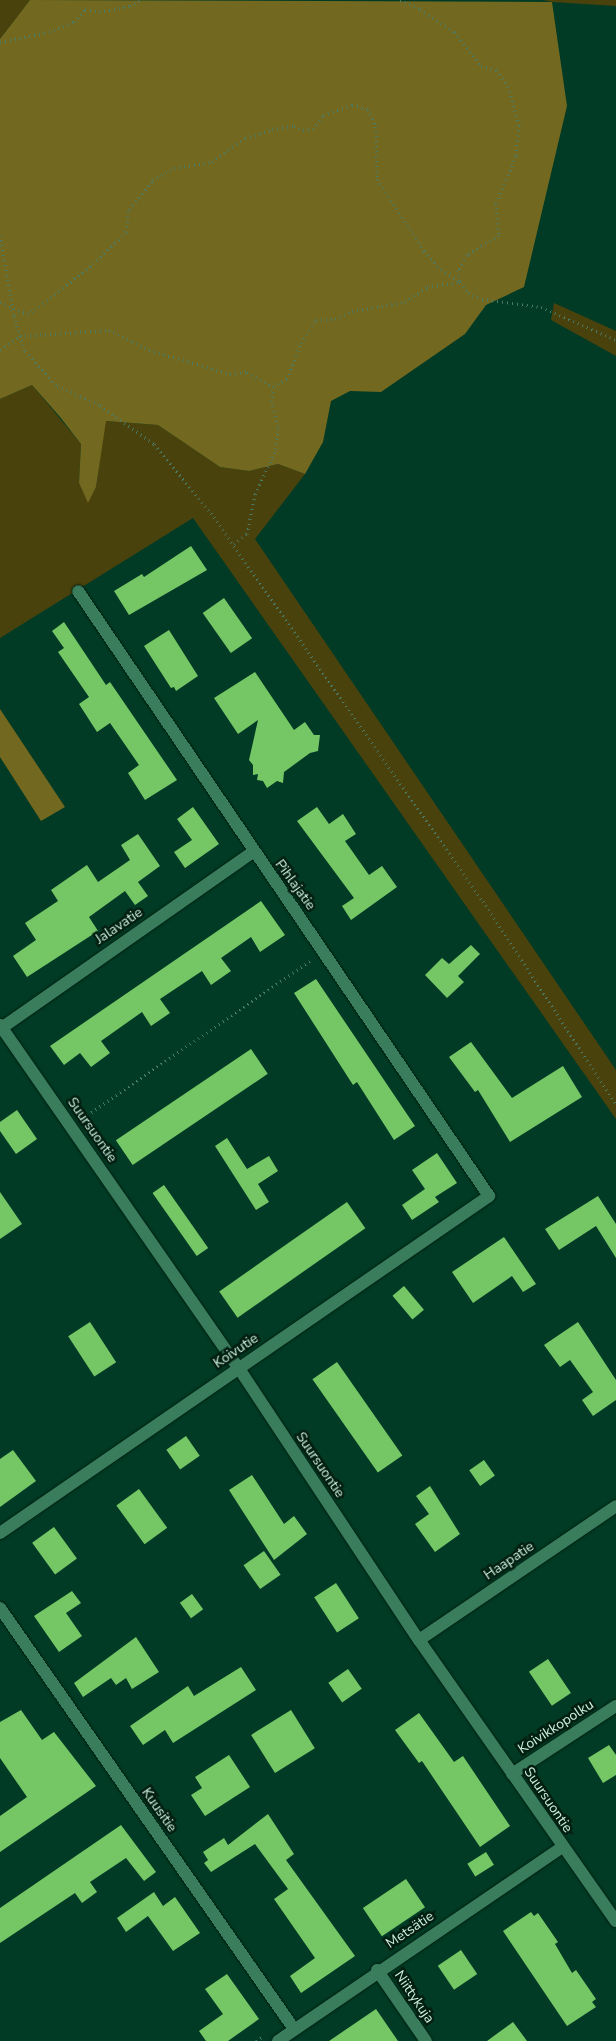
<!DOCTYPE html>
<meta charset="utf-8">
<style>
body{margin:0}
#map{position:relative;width:616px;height:2041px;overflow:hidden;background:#013b25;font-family:"Nunito Sans",sans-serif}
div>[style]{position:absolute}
.green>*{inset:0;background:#4a420c}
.forest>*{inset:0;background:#73681f}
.building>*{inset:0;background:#75c766;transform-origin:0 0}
.path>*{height:3px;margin-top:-1.5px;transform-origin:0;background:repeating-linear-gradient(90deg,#4a7b67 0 1px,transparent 0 5px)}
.roads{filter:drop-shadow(0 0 1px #002011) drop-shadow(0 0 1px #002011)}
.minor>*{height:12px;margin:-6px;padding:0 6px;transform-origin:6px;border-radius:6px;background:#397d5d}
span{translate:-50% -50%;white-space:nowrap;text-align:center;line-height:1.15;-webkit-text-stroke:5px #031f12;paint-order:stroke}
.street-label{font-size:14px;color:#d0f1df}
</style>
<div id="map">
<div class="green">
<div style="clip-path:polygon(0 0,30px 0,0 39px)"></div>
<div style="clip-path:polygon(543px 0,616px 0,616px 6px,552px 2px)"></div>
<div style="clip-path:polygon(554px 303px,616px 331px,616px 356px,551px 320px)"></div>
<div style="clip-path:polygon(32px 385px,81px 444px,79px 483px,88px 502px,96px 487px,105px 421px,158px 425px,220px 467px,249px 471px,278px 464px,305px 474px,255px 539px,616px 1070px,616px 1119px,193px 518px,0 638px,0 399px)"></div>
</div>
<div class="forest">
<div style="clip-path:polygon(30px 0,552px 2px,567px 106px,524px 287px,486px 305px,465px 334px,381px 392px,350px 391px,331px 401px,323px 442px,305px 474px,278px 464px,249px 471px,220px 467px,158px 425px,106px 421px,96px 487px,88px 503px,79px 483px,81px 444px,60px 417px,32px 385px,0 399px,0 39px)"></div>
<div style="clip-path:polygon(0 709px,65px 807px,41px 821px,0 757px)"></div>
</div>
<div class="building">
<div style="clip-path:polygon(191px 546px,207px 570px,129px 615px,114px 591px,142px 574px,144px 577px)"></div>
<div style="left:224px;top:598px;width:49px;height:26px;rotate:55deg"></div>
<div style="clip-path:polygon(64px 622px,106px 685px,110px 682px,177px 780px,145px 800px,128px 773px,139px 765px,128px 749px,110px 723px,97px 732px,79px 704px,89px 697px,58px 652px,64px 648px,52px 631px)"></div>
<div style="clip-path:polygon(169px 630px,198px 676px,176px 691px,174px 687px,171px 688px,144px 646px)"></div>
<div style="clip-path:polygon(255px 672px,294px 730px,305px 722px,314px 735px,320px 735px,318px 751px,310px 753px,284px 772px,283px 783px,277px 781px,267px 788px,263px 781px,257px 780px,258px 774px,253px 775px,253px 765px,249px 760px,258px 720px,238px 734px,214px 698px)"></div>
<div style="clip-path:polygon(193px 807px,219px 844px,185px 868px,174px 852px,192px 840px,177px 819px)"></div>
<div style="clip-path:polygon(317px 807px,329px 824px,343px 814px,356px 834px,345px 841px,369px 875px,382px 866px,397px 887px,351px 920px,342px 906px,354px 898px,297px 821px)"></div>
<div style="clip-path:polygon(138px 834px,160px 866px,138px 882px,148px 896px,135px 905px,125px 891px,89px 917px,98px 931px,27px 977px,13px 956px,36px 940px,25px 923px,58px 901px,51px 890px,87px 865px,98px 882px,130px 860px,121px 845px)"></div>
<div style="clip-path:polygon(261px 901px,285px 935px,260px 952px,251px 937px,221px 958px,231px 971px,211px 985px,202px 971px,160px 999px,170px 1013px,151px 1026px,142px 1012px,101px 1041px,110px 1053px,91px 1067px,80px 1053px,64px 1065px,50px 1046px)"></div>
<div style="clip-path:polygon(471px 945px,480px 954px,458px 976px,464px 982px,447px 998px,425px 975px,442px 958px,449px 964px)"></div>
<div style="clip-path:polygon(316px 979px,415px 1126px,394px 1140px,357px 1082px,353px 1085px,294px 993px)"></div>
<div style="clip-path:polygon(471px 1042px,512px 1098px,563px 1066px,582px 1097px,510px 1142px,478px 1090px,475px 1092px,449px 1057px)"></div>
<div style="left:251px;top:1049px;width:30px;height:163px;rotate:56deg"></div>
<div style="clip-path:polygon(17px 1110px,37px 1139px,16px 1154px,0 1131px,0 1122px)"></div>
<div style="clip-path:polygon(227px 1138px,247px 1169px,269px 1156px,278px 1171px,258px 1184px,269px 1202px,256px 1210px,215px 1146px)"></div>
<div style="clip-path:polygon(437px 1153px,457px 1183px,435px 1197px,439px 1202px,412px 1220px,402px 1205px,425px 1189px,412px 1170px)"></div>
<div style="left:164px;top:1185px;width:77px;height:14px;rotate:55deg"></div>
<div style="clip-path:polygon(0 1192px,22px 1224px,0 1239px)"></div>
<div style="clip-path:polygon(598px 1196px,616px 1224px,616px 1258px,596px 1226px,559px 1250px,545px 1229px)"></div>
<div style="left:347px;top:1202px;width:32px;height:156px;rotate:55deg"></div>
<div style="clip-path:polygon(504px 1237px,536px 1284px,523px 1292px,512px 1276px,473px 1303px,452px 1272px)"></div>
<div style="left:404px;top:1286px;width:31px;height:15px;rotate:50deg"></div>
<div style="left:90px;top:1322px;width:48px;height:26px;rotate:57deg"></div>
<div style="clip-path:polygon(578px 1322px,616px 1380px,616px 1400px,593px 1416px,582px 1400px,593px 1392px,570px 1360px,560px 1367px,544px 1345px)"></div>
<div style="left:337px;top:1362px;width:114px;height:30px;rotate:55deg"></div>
<div style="left:186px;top:1436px;width:24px;height:24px;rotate:55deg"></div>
<div style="clip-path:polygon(13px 1450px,36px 1481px,0 1507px,0 1459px)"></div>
<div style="left:484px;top:1460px;width:19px;height:18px;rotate:55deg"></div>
<div style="clip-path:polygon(252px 1475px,284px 1524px,294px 1516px,307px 1534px,274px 1560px,229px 1490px)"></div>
<div style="clip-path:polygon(430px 1486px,460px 1534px,435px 1552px,415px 1524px,429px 1514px,416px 1496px)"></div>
<div style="left:139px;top:1489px;width:48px;height:28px;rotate:54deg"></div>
<div style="left:54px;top:1527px;width:39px;height:27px;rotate:54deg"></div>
<div style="left:264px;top:1551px;width:29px;height:25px;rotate:55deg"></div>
<div style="left:336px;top:1583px;width:42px;height:26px;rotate:57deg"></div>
<div style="clip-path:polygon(72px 1591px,81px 1603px,66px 1613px,82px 1636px,59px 1652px,34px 1616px)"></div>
<div style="left:192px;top:1594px;width:19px;height:15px;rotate:54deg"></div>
<div style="clip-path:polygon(136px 1637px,159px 1672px,132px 1689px,126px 1678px,116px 1685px,111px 1678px,83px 1697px,74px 1683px)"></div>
<div style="left:548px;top:1659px;width:41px;height:23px;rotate:56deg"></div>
<div style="clip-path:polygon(241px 1667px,256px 1690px,173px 1743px,165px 1730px,143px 1745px,130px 1726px,188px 1686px,194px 1696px)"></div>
<div style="left:348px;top:1669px;width:24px;height:24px;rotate:55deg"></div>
<div style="clip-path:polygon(21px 1710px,42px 1740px,54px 1732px,96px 1786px,0 1852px,0 1816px,27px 1797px,0 1758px,0 1722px)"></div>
<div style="left:291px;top:1710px;width:45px;height:47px;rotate:58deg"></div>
<div style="clip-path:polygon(419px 1713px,454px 1762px,463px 1756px,510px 1826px,480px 1847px,422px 1761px,419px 1763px,395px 1730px)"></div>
<div style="clip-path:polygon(609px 1745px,616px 1755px,616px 1775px,603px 1783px,588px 1758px)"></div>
<div style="clip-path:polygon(229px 1755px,250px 1787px,205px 1816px,191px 1795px,202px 1788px,195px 1777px)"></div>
<div style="clip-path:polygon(268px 1814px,294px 1854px,286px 1860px,355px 1956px,301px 1993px,290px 1976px,315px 1958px,274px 1899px,288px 1889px,255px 1844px,211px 1872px,204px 1863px,208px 1860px,203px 1852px,224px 1838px,228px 1845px)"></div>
<div style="clip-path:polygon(121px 1825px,156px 1872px,144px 1881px,126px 1858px,90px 1882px,97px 1892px,82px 1903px,75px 1893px,0 1943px,0 1908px)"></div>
<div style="left:486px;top:1852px;width:15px;height:22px;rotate:58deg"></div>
<div style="left:406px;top:1879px;width:34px;height:52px;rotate:56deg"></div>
<div style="clip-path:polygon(154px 1892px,163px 1906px,175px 1897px,200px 1933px,173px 1951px,148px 1916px,126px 1932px,117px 1918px)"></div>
<div style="clip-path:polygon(531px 1912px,534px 1916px,538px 1913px,558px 1942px,555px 1944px,572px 1973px,576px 1970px,596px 1999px,592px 2002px,596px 2007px,567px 2026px,503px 1931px)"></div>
<div style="left:461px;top:1950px;width:29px;height:28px;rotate:56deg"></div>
<div style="clip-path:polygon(227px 1974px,259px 2019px,228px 2041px,206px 2041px,199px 2031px,223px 2014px,205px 1989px)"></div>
<div style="clip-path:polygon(376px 2009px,398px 2041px,329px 2041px)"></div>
<div style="clip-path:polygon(513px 2022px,527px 2041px,487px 2041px)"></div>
</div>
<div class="path">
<div style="left:400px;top:0;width:22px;rotate:24deg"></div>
<div style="left:420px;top:9px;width:41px;rotate:34.1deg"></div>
<div style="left:454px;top:32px;width:43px;rotate:51.5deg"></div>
<div style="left:481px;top:66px;width:16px;rotate:15deg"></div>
<div style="left:496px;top:70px;width:20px;rotate:53deg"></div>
<div style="left:508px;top:86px;width:41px;rotate:74.2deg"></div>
<div style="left:519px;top:125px;width:31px;rotate:96deg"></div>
<div style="left:516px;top:156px;width:51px;rotate:113.1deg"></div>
<div style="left:496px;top:203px;width:32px;rotate:85deg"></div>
<div style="left:499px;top:235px;width:38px;rotate:148deg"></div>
<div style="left:467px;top:255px;width:17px;rotate:121deg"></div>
<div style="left:458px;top:270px;width:12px;rotate:81deg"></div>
<div style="left:460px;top:282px;width:14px;rotate:54deg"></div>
<div style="left:468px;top:293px;width:15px;rotate:23deg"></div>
<div style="left:482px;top:299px;width:60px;rotate:7.7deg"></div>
<div style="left:541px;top:307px;width:82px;rotate:23.7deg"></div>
<div style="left:0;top:42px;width:50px;rotate:-11.5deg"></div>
<div style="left:49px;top:32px;width:27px;rotate:-22deg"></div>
<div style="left:74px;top:22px;width:17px;rotate:-50deg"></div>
<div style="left:85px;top:9px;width:14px;rotate:12deg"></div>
<div style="left:99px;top:12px;width:32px;rotate:-11deg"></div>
<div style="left:130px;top:6px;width:13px;rotate:-29deg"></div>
<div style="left:0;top:235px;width:82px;rotate:80.2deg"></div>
<div style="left:14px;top:316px;width:37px;rotate:73deg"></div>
<div style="left:25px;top:351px;width:47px;rotate:47.6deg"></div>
<div style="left:57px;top:386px;width:47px;rotate:23.8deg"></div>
<div style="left:100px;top:405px;width:67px;rotate:35.8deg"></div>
<div style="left:154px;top:444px;width:89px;rotate:50.4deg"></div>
<div style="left:211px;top:513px;width:474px;rotate:55deg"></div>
<div style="left:483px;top:901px;width:243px;rotate:56.8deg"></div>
<div style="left:0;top:302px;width:30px;rotate:24deg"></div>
<div style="left:27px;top:314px;width:9px;rotate:-27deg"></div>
<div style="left:35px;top:310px;width:74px;rotate:-38.4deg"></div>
<div style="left:93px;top:264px;width:46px;rotate:-44.1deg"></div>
<div style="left:126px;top:232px;width:23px;rotate:-83deg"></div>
<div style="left:129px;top:209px;width:38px;rotate:-50deg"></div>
<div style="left:153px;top:180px;width:24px;rotate:-30deg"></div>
<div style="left:174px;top:168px;width:38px;rotate:-9deg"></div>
<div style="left:212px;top:162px;width:41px;rotate:-36deg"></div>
<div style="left:245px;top:138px;width:28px;rotate:-18deg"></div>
<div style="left:272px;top:129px;width:22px;rotate:-8deg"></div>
<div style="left:294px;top:126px;width:10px;rotate:24deg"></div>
<div style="left:303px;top:130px;width:10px;rotate:-6deg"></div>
<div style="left:313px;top:129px;width:17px;rotate:-54deg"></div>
<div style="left:323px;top:115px;width:31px;rotate:-19deg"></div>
<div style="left:352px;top:105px;width:16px;rotate:14deg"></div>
<div style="left:368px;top:109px;width:19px;rotate:65deg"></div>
<div style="left:376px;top:126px;width:53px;rotate:88.9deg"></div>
<div style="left:377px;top:179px;width:86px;rotate:56.9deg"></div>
<div style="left:424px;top:251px;width:20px;rotate:49deg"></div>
<div style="left:437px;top:266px;width:28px;rotate:35deg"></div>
<div style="left:0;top:350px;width:24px;rotate:-35deg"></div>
<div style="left:20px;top:336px;width:89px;rotate:-3.9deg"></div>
<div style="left:109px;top:330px;width:45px;rotate:26.6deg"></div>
<div style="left:149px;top:350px;width:84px;rotate:16.5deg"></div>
<div style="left:230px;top:374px;width:17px;rotate:-7deg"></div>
<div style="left:247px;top:372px;width:30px;rotate:30deg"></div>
<div style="left:234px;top:544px;width:16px;rotate:-38deg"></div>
<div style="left:247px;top:534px;width:41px;rotate:-78.7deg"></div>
<div style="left:255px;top:494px;width:50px;rotate:-65deg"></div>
<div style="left:276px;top:449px;width:23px;rotate:-85deg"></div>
<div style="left:278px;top:426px;width:25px;rotate:-104deg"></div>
<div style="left:272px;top:402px;width:15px;rotate:-86deg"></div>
<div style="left:273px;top:387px;width:16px;rotate:-30deg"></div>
<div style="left:287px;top:379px;width:39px;rotate:-69deg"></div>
<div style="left:301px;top:343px;width:27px;rotate:-57deg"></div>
<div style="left:316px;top:320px;width:19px;rotate:-3deg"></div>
<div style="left:335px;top:319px;width:19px;rotate:-25deg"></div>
<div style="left:352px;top:311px;width:54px;rotate:-9.6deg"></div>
<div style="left:405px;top:302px;width:27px;rotate:-34deg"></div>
<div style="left:427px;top:287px;width:32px;rotate:-9deg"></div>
<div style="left:83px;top:1118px;width:276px;rotate:-34.7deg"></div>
<div style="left:256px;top:2041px;width:9px;rotate:-32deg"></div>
</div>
<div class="roads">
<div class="minor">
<div style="left:0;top:1025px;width:417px;rotate:55.2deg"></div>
<div style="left:238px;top:1367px;width:328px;rotate:56.5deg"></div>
<div style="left:419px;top:1640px;width:343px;rotate:55deg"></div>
<div style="left:3px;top:1027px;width:305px;rotate:-35deg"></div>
<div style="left:0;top:1533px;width:594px;rotate:-34.57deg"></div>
<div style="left:489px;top:1196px;width:731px;rotate:-124.19deg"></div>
<div style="left:0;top:1608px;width:513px;rotate:55.07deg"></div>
<div style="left:419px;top:1640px;width:238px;rotate:-34.2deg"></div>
<div style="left:512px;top:1774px;width:124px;rotate:-33.2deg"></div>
<div style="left:377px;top:1970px;width:86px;rotate:55.4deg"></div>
<div style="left:278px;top:2041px;width:344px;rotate:-34.3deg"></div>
</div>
</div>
<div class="street-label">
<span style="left:295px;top:885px;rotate:54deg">Pihlajatie</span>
<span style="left:119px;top:926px;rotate:-34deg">Jalavatie</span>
<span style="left:92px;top:1130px;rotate:55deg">Suursuontie</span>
<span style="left:236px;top:1351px;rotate:-34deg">Koivutie</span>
<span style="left:320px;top:1465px;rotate:56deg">Suursuontie</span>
<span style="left:509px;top:1561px;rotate:-34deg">Haapatie</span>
<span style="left:556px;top:1727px;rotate:-33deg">Koivikkopolku</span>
<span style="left:548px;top:1800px;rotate:56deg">Suursuontie</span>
<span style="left:159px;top:1810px;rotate:55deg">Kuusitie</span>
<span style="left:410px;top:1930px;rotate:-34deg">Metsätie</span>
<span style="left:414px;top:1997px;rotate:56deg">Niittykuja</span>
</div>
</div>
